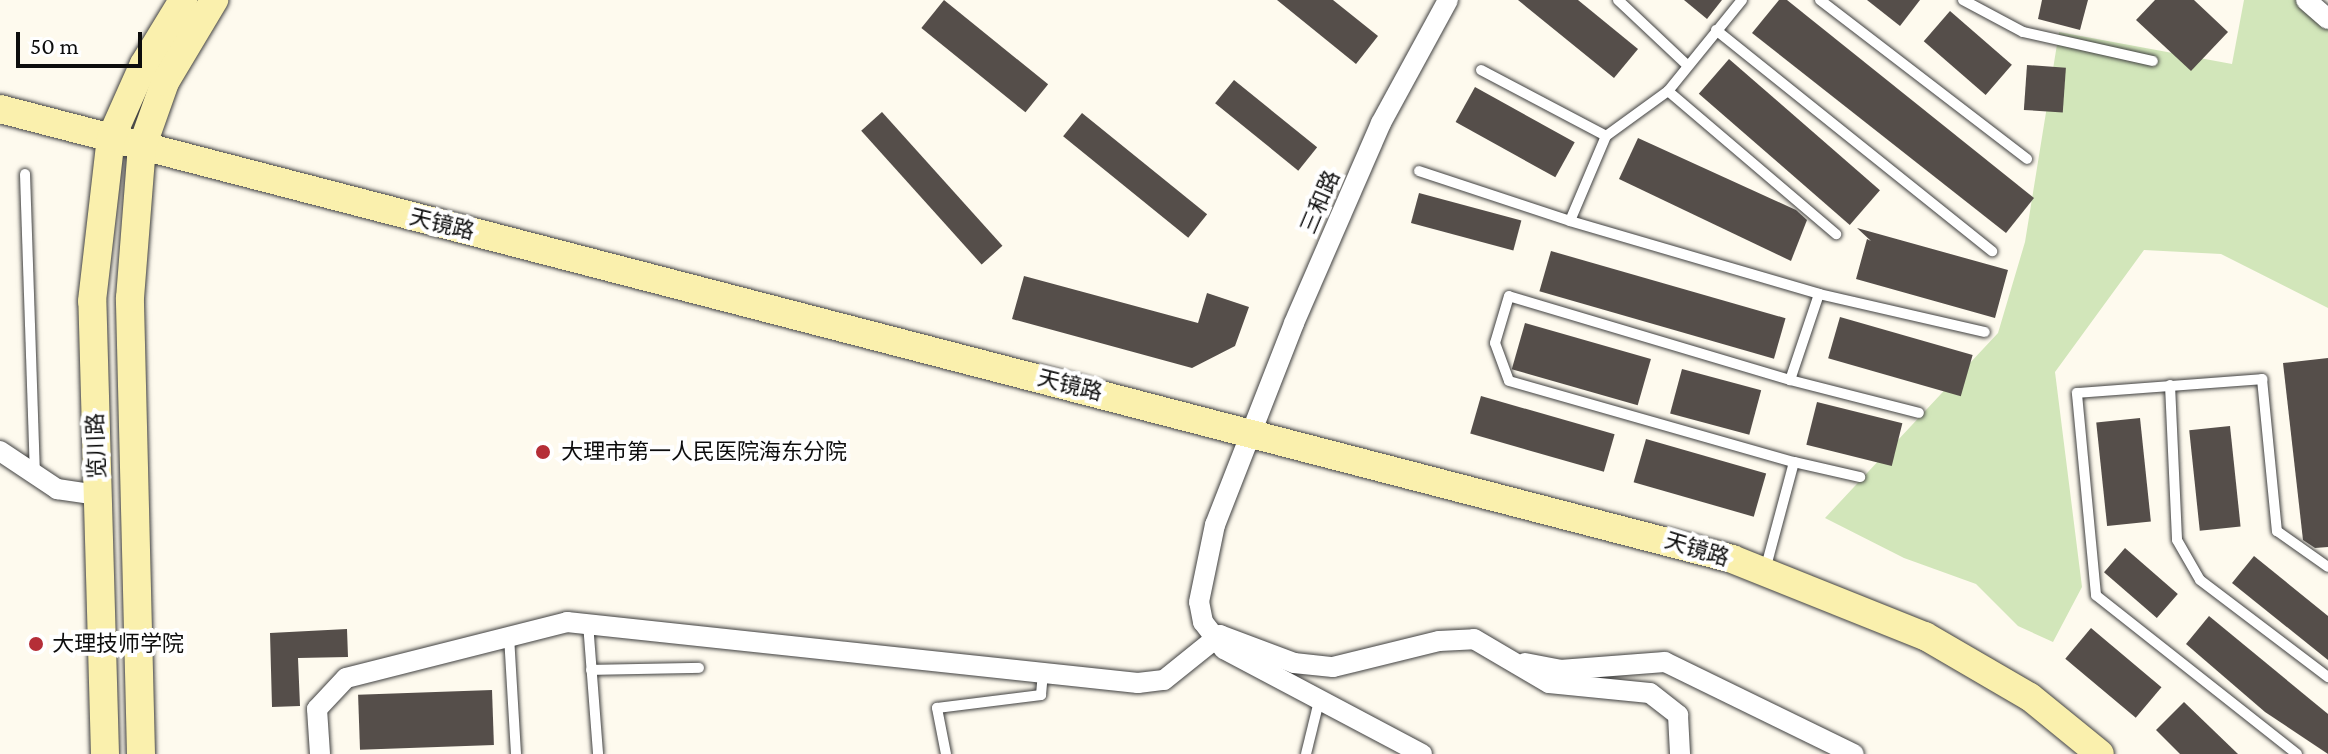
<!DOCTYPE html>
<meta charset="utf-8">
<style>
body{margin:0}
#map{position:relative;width:2328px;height:754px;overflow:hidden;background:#fefaee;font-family:"Crimson Pro","Noto Sans SC",serif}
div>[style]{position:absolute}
.green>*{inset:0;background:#d2e6ba}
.building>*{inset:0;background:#554e4a;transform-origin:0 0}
.roads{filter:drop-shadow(0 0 2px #404040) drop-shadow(0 0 2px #404040)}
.lane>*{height:10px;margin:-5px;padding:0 5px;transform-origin:5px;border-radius:5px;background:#fff}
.street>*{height:20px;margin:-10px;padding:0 10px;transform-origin:10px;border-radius:10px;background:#fff}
.secondary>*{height:28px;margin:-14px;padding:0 14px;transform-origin:14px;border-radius:14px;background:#faf0ad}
.dots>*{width:22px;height:22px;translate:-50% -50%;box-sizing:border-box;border:4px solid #fff;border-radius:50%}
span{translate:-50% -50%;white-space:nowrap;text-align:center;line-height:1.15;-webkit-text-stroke:8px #fff;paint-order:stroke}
.street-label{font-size:22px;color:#0d0d0d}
.poi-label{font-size:22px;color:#0d0d0d}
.left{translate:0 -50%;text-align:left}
.scale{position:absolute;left:16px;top:32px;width:126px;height:36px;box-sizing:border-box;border:4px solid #0d0d0d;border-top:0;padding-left:10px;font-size:24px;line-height:28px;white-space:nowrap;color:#0d0d0d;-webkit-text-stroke:6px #fff;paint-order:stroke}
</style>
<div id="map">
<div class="green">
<div style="clip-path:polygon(2244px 0,2301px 0,2328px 26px,2328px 308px,2221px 254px,2144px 250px,2055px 372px,2082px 587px,2053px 642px,2018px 626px,1976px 584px,1904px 558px,1825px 518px,1998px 333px,2025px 242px,2059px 32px,2232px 64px)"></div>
</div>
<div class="building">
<div style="left:944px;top:0;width:134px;height:36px;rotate:39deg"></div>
<div style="clip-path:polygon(1277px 0,1333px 0,1378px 36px,1356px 64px)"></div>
<div style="clip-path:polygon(1518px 0,1578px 0,1638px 49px,1614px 78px)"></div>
<div style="clip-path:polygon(1684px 0,1722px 0,1707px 19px)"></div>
<div style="clip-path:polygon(1779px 0,1787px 0,2034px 198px,2006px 233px,1752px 33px)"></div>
<div style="clip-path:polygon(1867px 0,1920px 0,1900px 26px)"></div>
<div style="clip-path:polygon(2042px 0,2088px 0,2080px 30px,2038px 19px)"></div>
<div style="clip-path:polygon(2155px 0,2194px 0,2228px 32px,2191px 71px,2136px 20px)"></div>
<div style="left:1950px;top:11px;width:82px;height:40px;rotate:41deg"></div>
<div style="left:1729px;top:59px;width:200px;height:46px;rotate:41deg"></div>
<div style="left:2027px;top:65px;width:39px;height:45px;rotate:4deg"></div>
<div style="left:1234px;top:80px;width:107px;height:30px;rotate:39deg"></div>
<div style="left:1475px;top:87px;width:114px;height:40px;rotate:29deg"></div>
<div style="left:882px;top:112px;width:180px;height:28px;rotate:48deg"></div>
<div style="left:1082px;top:113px;width:161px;height:30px;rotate:39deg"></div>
<div style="clip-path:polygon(1638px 138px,1796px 210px,1807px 220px,1791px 261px,1619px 179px)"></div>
<div style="left:1419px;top:193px;width:106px;height:31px;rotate:15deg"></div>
<div style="clip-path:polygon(1857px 228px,2008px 270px,1995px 318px,1856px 279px,1867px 239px,1871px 241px)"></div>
<div style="left:1551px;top:251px;width:244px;height:42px;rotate:16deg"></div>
<div style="clip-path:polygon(1024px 276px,1198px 323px,1207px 293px,1249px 307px,1235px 346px,1192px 368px,1012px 319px)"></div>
<div style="left:1840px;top:317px;width:138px;height:43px;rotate:16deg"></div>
<div style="left:1525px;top:323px;width:131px;height:48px;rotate:16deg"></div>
<div style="clip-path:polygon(2328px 358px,2328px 547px,2315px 548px,2303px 540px,2283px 363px)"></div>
<div style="left:1682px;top:369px;width:82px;height:46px;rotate:15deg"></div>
<div style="left:1481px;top:396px;width:139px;height:39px;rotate:16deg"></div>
<div style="left:1817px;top:402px;width:88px;height:44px;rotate:14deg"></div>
<div style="left:2140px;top:418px;width:104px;height:44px;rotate:84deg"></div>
<div style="left:2230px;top:426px;width:101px;height:41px;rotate:84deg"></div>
<div style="left:1646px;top:439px;width:125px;height:45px;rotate:16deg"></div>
<div style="left:2125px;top:548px;width:70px;height:32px;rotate:41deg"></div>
<div style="clip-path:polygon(2254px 556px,2328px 616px,2328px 660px,2232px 583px)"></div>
<div style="clip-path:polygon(2209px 616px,2328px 714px,2328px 754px,2265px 712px,2186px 644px)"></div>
<div style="left:2091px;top:628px;width:92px;height:40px;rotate:40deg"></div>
<div style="clip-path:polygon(347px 629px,348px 657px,298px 658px,300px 706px,272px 707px,270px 633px)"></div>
<div style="left:492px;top:690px;width:55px;height:134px;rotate:88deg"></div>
<div style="clip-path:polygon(2184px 702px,2238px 754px,2180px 754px,2156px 730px)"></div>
</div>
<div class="roads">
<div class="lane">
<div style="left:1618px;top:0;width:95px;rotate:43.3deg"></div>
<div style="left:1742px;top:0;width:117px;rotate:129.1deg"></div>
<div style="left:1668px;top:91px;width:77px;rotate:144deg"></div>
<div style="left:1606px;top:136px;width:92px;rotate:113deg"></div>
<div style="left:1570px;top:221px;width:259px;rotate:16.3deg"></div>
<div style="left:1819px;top:294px;width:91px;rotate:108.6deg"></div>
<div style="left:1790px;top:380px;width:293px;rotate:-163.4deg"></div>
<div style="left:1509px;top:296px;width:49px;rotate:106.6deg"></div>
<div style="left:1495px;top:343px;width:40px;rotate:69.8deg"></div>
<div style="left:1509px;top:381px;width:296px;rotate:15.9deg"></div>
<div style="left:1794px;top:462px;width:112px;rotate:105deg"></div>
<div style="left:1820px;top:0;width:261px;rotate:37.5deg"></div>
<div style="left:1963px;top:0;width:68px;rotate:28.1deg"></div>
<div style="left:2023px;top:32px;width:133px;rotate:12.6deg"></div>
<div style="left:1716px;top:30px;width:354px;rotate:38.7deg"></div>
<div style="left:1481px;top:70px;width:141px;rotate:27.8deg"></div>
<div style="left:1668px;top:91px;width:221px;rotate:40.4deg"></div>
<div style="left:1419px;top:171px;width:159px;rotate:18.3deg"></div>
<div style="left:25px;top:174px;width:298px;rotate:88.1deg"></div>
<div style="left:1819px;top:294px;width:170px;rotate:12.9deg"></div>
<div style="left:1790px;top:380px;width:133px;rotate:14.3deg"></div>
<div style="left:2170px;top:385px;width:155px;rotate:87.4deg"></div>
<div style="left:2177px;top:540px;width:46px;rotate:60.1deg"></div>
<div style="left:2200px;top:580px;width:161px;rotate:37.2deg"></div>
<div style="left:1794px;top:462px;width:68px;rotate:12.8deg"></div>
<div style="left:588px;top:623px;width:131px;rotate:85.6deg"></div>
<div style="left:509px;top:636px;width:118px;rotate:86.6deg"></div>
<div style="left:591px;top:670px;width:108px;rotate:-1.1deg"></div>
<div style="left:946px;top:754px;width:47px;rotate:-101.1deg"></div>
<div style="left:937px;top:708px;width:105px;rotate:-7.1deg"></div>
<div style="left:1041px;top:695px;width:23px;rotate:-85deg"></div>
<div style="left:1306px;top:754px;width:55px;rotate:-76.2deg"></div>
<div style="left:2297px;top:754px;width:256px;rotate:-141.7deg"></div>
<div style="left:2096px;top:595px;width:203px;rotate:-95.4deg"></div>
<div style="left:2077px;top:393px;width:186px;rotate:-4.3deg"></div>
<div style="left:2262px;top:379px;width:153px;rotate:84.4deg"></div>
<div style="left:2277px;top:531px;width:62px;rotate:35.2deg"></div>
</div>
<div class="street">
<div style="left:2306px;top:0;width:29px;rotate:41deg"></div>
<div style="left:0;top:451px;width:69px;rotate:33.7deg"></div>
<div style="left:57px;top:489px;width:40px;rotate:8.5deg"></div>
<div style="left:1525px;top:663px;width:36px;rotate:11deg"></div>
<div style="left:1560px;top:670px;width:105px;rotate:-4.4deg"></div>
<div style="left:1665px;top:662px;width:210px;rotate:26deg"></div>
<div style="left:320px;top:754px;width:45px;rotate:-93.8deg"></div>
<div style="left:317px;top:709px;width:42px;rotate:-46.9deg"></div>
<div style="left:346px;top:678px;width:228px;rotate:-14.2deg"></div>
<div style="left:567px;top:622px;width:574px;rotate:6.1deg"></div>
<div style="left:1138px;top:683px;width:26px;rotate:-7deg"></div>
<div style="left:1164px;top:680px;width:72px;rotate:-38.8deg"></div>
<div style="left:1220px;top:635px;width:79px;rotate:20.7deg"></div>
<div style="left:1294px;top:663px;width:39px;rotate:6deg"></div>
<div style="left:1333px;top:667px;width:109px;rotate:-13.8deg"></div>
<div style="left:1439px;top:641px;width:35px;rotate:-3deg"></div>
<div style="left:1474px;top:639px;width:87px;rotate:30.4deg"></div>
<div style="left:1549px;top:683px;width:101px;rotate:5.7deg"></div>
<div style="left:1650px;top:693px;width:36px;rotate:38deg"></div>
<div style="left:1678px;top:715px;width:39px;rotate:87deg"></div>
<div style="left:1422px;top:754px;width:224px;rotate:-152.1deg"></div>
<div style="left:1224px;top:649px;width:34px;rotate:-128deg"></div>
<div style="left:1203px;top:622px;width:20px;rotate:-101deg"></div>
<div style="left:1199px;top:602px;width:79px;rotate:-78.3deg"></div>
<div style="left:1215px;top:525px;width:217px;rotate:-68.6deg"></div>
<div style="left:1294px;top:323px;width:218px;rotate:-66.5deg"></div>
<div style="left:1381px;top:123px;width:140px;rotate:-61.4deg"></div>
</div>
<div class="secondary">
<div style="left:0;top:109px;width:1790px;rotate:14.56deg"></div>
<div style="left:1732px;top:559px;width:208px;rotate:21.8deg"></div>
<div style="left:1925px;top:636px;width:121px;rotate:30.2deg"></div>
<div style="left:2030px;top:697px;width:90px;rotate:39.2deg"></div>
<div style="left:105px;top:754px;width:453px;rotate:-91.6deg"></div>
<div style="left:92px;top:301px;width:164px;rotate:-83.4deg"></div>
<div style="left:111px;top:138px;width:81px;rotate:-66deg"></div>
<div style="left:144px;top:64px;width:75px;rotate:-58.6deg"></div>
<div style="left:141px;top:754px;width:456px;rotate:-91.4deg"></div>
<div style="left:130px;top:298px;width:151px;rotate:-85.5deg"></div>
<div style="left:142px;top:147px;width:69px;rotate:-70.5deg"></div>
<div style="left:165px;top:82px;width:96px;rotate:-59.1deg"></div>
</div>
</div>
<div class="dots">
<div style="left:543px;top:452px;background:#b52e37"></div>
<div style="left:36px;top:644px;background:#b52e37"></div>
</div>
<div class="street-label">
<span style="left:1320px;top:202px;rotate:-67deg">三和路</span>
<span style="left:442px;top:224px;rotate:14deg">天镜路</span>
<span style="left:1070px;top:385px;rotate:14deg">天镜路</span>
<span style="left:96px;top:446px;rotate:-92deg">览川路</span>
<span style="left:1697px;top:549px;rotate:17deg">天镜路</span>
</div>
<div class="poi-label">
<span class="left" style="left:561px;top:452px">大理市第一人民医院海东分院</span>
<span class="left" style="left:52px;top:644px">大理技师学院</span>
</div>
<div class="scale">50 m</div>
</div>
